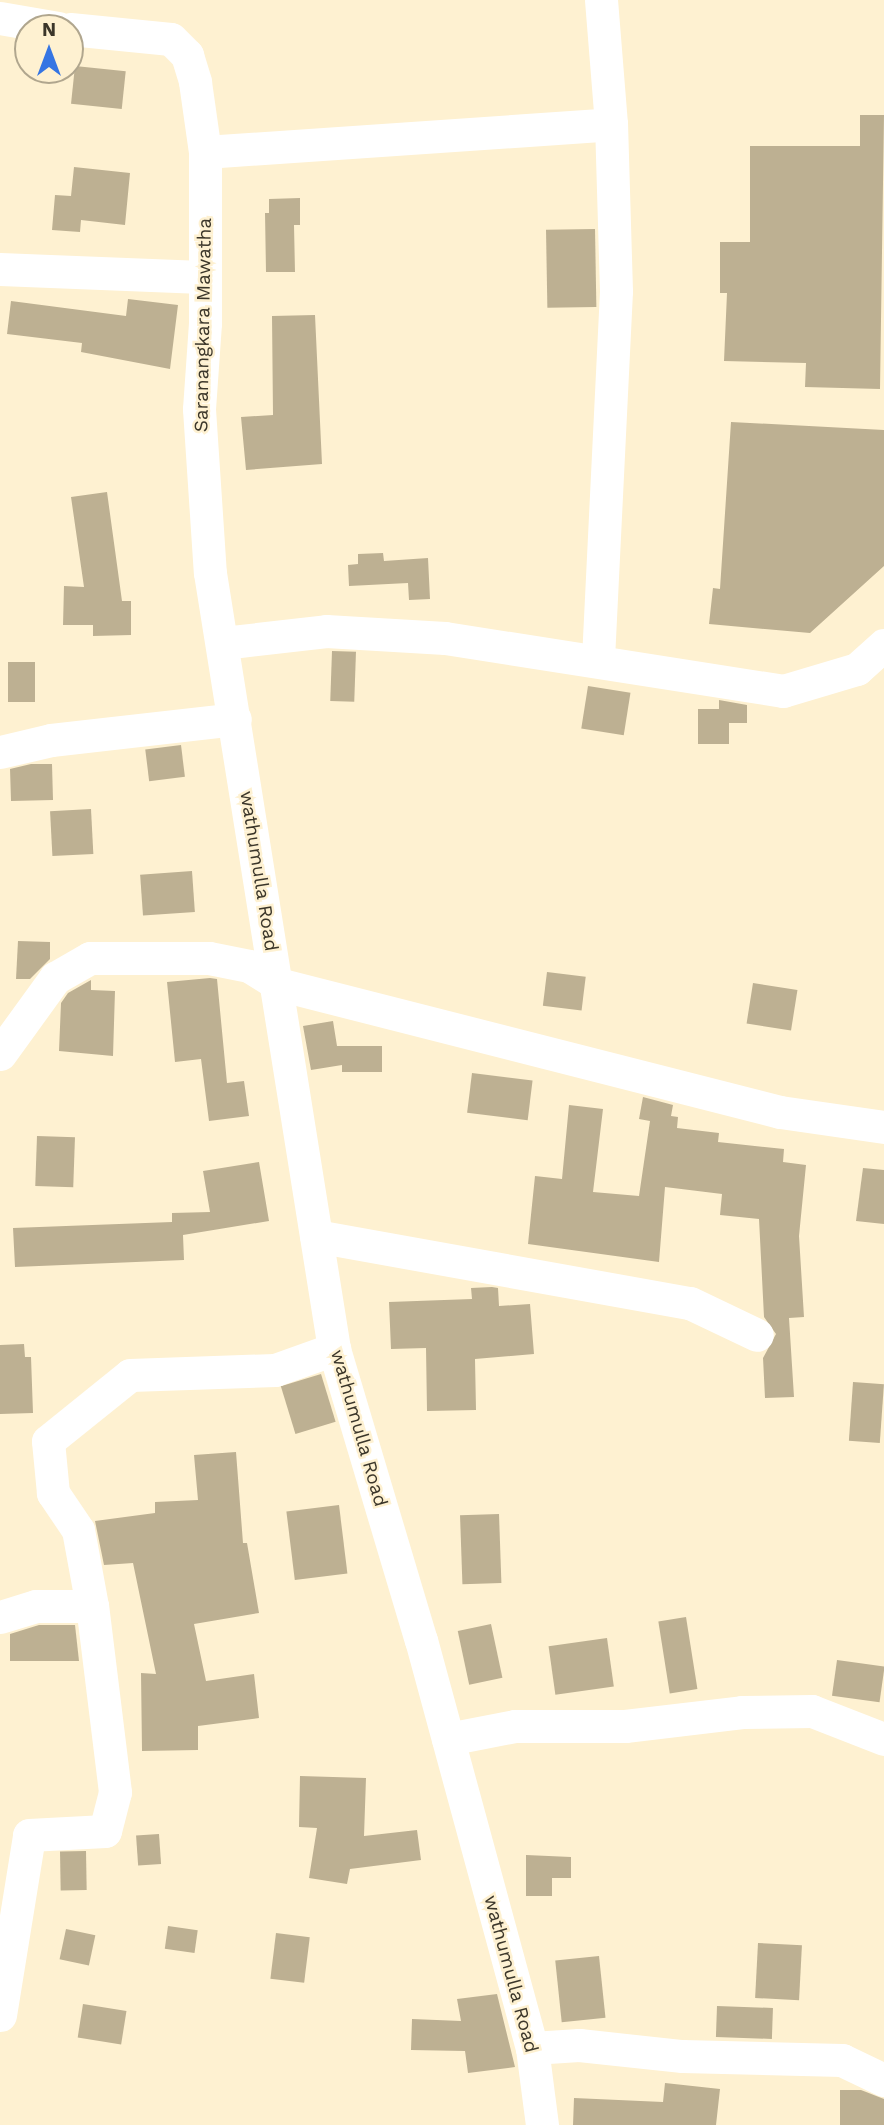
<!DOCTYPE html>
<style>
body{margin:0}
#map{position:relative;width:884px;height:2125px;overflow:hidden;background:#fef1d1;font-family:"Work Sans",sans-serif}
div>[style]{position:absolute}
.building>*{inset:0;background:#bdb092;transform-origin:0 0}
.minor>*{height:33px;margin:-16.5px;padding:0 16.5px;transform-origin:16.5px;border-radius:16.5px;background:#fff}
span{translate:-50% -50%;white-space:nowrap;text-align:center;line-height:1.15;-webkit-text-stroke:5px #fef1d1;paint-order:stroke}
.street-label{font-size:19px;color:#3b362a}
.north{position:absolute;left:14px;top:14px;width:70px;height:70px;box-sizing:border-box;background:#fef1d1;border:2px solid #b0a68e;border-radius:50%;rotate:0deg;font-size:19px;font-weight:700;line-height:28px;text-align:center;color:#3b362a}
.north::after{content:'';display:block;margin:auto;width:24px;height:32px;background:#3575e3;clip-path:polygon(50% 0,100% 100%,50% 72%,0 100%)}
</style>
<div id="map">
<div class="building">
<div style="left:75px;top:66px;width:51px;height:38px;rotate:6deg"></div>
<div style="clip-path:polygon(860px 115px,884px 115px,880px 389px,805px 387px,806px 363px,724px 361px,727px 293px,720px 293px,720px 242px,750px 242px,750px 146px,860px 146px)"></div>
<div style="clip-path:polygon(74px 167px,130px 173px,125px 225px,81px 220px,80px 232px,52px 230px,55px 195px,71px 196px)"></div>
<div style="clip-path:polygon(300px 198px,300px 225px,294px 225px,295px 272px,266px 272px,265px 213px,269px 213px,269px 199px)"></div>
<div style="left:595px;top:229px;width:78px;height:49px;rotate:89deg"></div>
<div style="clip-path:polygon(128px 299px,178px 305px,170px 369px,81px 352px,82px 343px,7px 334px,11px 301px,126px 316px)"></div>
<div style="clip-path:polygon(315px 315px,322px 464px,246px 470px,241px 417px,273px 415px,272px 316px)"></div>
<div style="clip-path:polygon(731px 422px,884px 430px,884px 566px,810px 633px,709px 624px,713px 588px,720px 589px)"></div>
<div style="clip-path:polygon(107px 492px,122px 601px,131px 601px,131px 635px,93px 636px,93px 625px,63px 625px,64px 586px,84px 587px,71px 497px)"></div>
<div style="clip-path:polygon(383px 553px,384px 561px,428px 558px,430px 599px,409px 600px,408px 583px,349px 586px,348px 565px,358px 564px,358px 554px)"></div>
<div style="left:332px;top:651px;width:24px;height:50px;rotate:2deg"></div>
<div style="left:8px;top:662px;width:27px;height:40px"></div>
<div style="left:588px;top:686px;width:43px;height:43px;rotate:9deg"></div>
<div style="clip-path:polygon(719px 700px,747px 705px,747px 723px,729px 723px,729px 744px,698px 744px,698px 709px,719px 709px)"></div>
<div style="left:181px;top:745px;width:32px;height:36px;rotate:83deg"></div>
<div style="clip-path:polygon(31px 764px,52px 764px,53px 800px,11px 801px,10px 769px)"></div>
<div style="left:91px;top:809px;width:45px;height:41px;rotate:87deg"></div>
<div style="left:192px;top:871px;width:41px;height:52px;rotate:86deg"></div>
<div style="clip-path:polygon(18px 941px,50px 942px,50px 959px,30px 979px,16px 979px)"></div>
<div style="left:547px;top:972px;width:39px;height:34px;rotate:7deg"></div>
<div style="clip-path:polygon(210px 978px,217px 979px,227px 1083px,244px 1081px,249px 1116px,209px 1121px,201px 1059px,175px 1062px,167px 982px)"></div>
<div style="clip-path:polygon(91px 980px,91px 990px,115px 991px,113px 1056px,59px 1051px,61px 1003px,68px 993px)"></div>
<div style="left:753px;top:983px;width:45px;height:41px;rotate:9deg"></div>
<div style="clip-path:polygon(333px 1021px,337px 1046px,382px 1046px,382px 1072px,342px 1072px,342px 1065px,311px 1070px,303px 1026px)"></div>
<div style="left:472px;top:1073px;width:61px;height:40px;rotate:7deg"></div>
<div style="clip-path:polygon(643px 1097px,673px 1105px,671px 1116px,678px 1117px,677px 1128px,719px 1133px,718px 1142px,784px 1149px,783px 1162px,806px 1165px,799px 1236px,804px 1317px,789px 1318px,794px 1397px,765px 1398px,763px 1358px,776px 1334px,764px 1317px,759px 1219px,720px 1215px,722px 1194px,665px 1187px,659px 1262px,528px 1244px,535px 1176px,562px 1179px,569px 1105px,603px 1109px,593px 1192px,639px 1196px,650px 1121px,639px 1119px)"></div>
<div style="left:37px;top:1136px;width:38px;height:50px;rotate:2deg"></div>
<div style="clip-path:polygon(259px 1162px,269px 1221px,183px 1235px,184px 1260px,15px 1267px,13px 1228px,172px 1222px,172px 1213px,210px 1212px,203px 1171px)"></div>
<div style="clip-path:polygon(863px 1168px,884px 1170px,884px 1224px,856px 1221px)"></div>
<div style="clip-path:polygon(492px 1287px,498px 1288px,499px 1306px,530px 1304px,534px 1354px,475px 1359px,476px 1410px,427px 1411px,426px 1348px,391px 1349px,389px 1302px,472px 1299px,471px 1288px)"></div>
<div style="clip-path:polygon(24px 1344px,25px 1357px,31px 1357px,33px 1413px,0 1414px,0 1345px)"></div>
<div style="left:321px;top:1374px;width:50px;height:42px;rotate:73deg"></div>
<div style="left:853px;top:1382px;width:31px;height:59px;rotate:4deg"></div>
<div style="clip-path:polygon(236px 1452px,243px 1543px,247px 1543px,259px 1613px,194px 1624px,206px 1681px,254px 1674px,259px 1718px,198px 1726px,198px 1750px,142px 1751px,141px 1673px,156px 1674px,133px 1563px,104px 1565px,95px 1521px,155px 1513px,155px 1502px,198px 1500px,194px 1455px)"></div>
<div style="left:339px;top:1505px;width:69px;height:53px;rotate:83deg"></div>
<div style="left:499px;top:1514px;width:69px;height:39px;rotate:88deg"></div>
<div style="left:686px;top:1617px;width:73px;height:28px;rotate:81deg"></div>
<div style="left:491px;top:1624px;width:55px;height:34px;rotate:78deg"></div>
<div style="clip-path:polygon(39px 1625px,75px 1625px,79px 1661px,10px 1661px,10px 1634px)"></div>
<div style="left:607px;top:1638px;width:49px;height:59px;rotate:82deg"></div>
<div style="left:837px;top:1660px;width:48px;height:36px;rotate:8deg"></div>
<div style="clip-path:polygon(300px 1776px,366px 1778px,364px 1836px,417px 1830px,421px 1860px,350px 1869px,347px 1884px,309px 1878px,317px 1828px,299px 1827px)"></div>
<div style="left:159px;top:1834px;width:30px;height:23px;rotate:86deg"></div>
<div style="left:86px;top:1851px;width:39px;height:26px;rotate:89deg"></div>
<div style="clip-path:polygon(526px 1855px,571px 1857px,571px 1878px,552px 1878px,552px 1896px,526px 1896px)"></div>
<div style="left:168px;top:1926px;width:30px;height:23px;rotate:8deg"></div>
<div style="left:66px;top:1929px;width:30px;height:31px;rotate:12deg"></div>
<div style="left:276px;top:1933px;width:34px;height:46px;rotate:7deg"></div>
<div style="left:758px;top:1943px;width:44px;height:55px;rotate:3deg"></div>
<div style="left:599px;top:1956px;width:62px;height:44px;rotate:84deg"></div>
<div style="clip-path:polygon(497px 1994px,515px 2067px,468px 2073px,465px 2051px,411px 2050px,412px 2019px,461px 2021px,457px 1999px)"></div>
<div style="left:83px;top:2004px;width:44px;height:34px;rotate:9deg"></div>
<div style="left:717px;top:2006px;width:56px;height:31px;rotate:2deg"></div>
<div style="clip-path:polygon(665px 2083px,720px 2089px,716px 2125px,573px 2125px,574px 2098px,663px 2102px)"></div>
<div style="clip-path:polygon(840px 2090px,861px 2090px,884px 2099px,884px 2125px,840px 2125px)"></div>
</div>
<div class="minor">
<div style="left:0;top:18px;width:59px;rotate:9.8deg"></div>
<div style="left:70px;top:29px;width:101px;rotate:5.7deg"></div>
<div style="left:171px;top:39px;width:23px;rotate:45deg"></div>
<div style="left:187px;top:55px;width:28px;rotate:73deg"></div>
<div style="left:195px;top:82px;width:71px;rotate:81.9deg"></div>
<div style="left:205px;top:152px;width:171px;rotate:90deg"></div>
<div style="left:205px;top:323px;width:86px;rotate:94deg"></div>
<div style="left:199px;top:409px;width:164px;rotate:86.2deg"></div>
<div style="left:210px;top:573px;width:786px;rotate:80.92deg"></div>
<div style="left:334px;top:1349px;width:304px;rotate:73.4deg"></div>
<div style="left:421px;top:1640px;width:423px;rotate:74.8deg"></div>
<div style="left:532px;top:2048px;width:78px;rotate:82.6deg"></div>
<div style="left:205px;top:152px;width:407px;rotate:-3.9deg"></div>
<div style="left:0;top:269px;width:202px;rotate:2.3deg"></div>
<div style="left:223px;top:643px;width:104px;rotate:-6.6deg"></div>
<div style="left:326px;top:631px;width:119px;rotate:3.4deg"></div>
<div style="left:445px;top:638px;width:342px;rotate:8.9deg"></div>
<div style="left:783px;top:691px;width:77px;rotate:-16.6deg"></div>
<div style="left:857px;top:669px;width:36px;rotate:-42deg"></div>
<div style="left:598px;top:659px;width:368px;rotate:-87.2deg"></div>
<div style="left:616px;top:291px;width:167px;rotate:-91.7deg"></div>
<div style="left:611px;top:124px;width:124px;rotate:-94.6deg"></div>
<div style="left:0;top:752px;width:52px;rotate:-13.2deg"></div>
<div style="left:51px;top:740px;width:185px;rotate:-6.5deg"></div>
<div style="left:0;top:1054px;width:94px;rotate:-54.1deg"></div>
<div style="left:55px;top:978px;width:40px;rotate:-29.7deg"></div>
<div style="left:90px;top:958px;width:119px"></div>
<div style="left:209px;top:958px;width:41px;rotate:11.3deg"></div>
<div style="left:249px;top:966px;width:34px;rotate:32deg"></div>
<div style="left:278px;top:984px;width:518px;rotate:14.3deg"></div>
<div style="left:780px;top:1112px;width:105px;rotate:8.2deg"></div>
<div style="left:316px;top:1236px;width:380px;rotate:10.2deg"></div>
<div style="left:690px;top:1303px;width:74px;rotate:25.5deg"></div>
<div style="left:0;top:1617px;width:38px;rotate:-17deg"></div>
<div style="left:36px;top:1606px;width:56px"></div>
<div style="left:92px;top:1606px;width:77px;rotate:-100.4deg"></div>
<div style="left:78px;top:1530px;width:45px;rotate:-124deg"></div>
<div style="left:53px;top:1493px;width:52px;rotate:-95.5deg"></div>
<div style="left:48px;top:1441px;width:105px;rotate:-38.8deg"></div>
<div style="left:130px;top:1375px;width:145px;rotate:-2deg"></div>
<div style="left:275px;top:1370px;width:63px;rotate:-19.6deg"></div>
<div style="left:448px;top:1739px;width:68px;rotate:-11deg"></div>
<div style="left:515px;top:1726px;width:110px"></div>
<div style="left:625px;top:1726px;width:118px;rotate:-6.8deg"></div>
<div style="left:742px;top:1712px;width:70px;rotate:-0.8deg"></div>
<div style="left:812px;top:1711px;width:77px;rotate:21.3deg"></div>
<div style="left:0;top:2015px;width:182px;rotate:-80.8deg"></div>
<div style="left:29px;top:1835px;width:76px;rotate:-3deg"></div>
<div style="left:105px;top:1831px;width:40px;rotate:-75.6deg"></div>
<div style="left:115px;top:1792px;width:187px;rotate:-97deg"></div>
<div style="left:532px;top:2048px;width:47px;rotate:-3.7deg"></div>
<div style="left:579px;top:2045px;width:104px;rotate:6.1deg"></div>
<div style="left:682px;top:2056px;width:160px;rotate:1.4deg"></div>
<div style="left:842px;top:2060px;width:47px;rotate:25.5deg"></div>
</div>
<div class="street-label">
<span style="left:203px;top:325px;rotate:-89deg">Saranangkara Mawatha</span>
<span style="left:259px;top:871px;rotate:81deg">wathumulla Road</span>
<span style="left:359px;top:1428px;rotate:74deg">wathumulla Road</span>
<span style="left:511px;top:1974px;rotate:75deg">wathumulla Road</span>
</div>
<div class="north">N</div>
</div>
